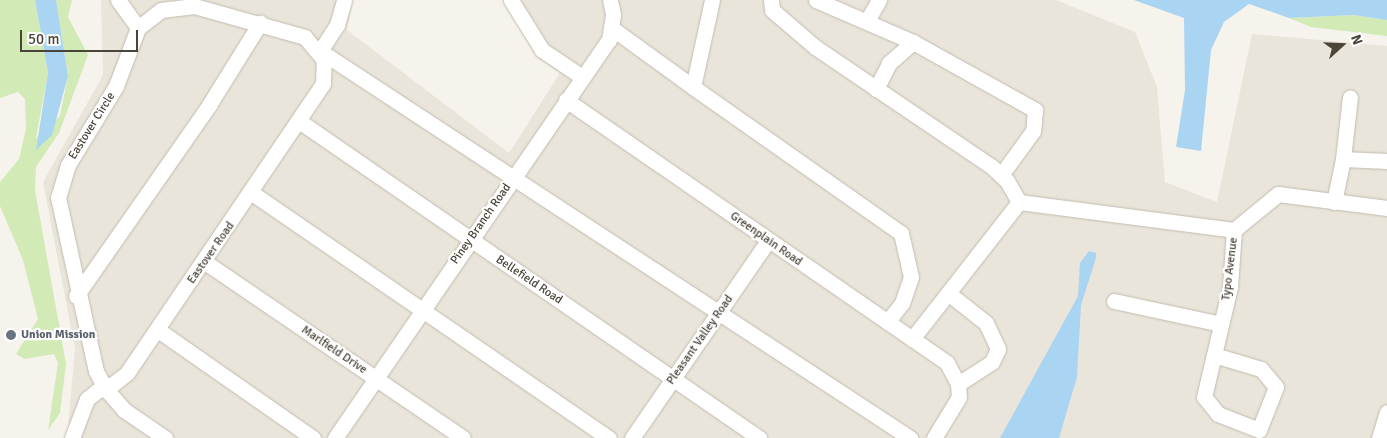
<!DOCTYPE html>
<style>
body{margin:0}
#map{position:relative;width:1387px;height:438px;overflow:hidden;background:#f6f3ec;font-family:Signika,sans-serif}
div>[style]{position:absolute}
.residential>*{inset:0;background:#eae5da}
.green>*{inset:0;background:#d2eab5}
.water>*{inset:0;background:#a9d4f2}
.roads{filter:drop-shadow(0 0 1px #c2bbae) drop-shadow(0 0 1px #c2bbae)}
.minor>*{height:15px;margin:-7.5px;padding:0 7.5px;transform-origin:7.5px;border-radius:7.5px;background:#fff}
.dots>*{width:14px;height:14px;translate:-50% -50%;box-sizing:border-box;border:2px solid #fff;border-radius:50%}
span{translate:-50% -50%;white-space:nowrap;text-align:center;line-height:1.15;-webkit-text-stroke:4.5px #fff;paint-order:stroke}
.street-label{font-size:12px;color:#4b4439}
.worship-label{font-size:12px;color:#5b616d;font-weight:700}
.left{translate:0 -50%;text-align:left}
.north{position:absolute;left:1317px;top:20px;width:50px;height:50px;-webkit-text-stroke:4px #fff;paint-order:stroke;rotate:70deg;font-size:14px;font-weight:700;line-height:20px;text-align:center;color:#4b4439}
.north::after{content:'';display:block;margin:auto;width:18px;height:22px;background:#4b4439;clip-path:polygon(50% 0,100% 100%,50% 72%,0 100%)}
.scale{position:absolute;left:20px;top:30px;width:118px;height:22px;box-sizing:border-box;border:2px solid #4b4439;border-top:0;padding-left:6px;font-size:15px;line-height:18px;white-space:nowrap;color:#4b4439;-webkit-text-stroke:4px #fff;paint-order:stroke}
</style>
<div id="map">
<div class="residential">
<div style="clip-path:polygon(101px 0,353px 0,347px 30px,509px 153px,560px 73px,537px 58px,504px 0,1056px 0,1135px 32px,1157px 87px,1165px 182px,1217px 202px,1252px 34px,1387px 46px,1387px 438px,67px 438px,75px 349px,43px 182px,103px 75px)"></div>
</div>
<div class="green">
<div style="clip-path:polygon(0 0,35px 0,48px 73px,36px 138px,60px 116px,68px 76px,56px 0,72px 0,68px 17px,88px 55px,59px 133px,36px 167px,35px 190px,66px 364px,60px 413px,48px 430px,58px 363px,54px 354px,25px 359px,16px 354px,38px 319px,23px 260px,0 206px,0 182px,19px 159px,26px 129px,25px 99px,18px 92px,0 98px)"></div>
<div style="clip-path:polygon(1353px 15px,1387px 20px,1387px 36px,1311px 27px,1289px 18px)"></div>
</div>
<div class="water">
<div style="clip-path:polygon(35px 0,56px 0,68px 76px,52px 135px,36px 150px,48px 73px)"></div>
<div style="clip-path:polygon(1134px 0,1387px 0,1387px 20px,1353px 15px,1289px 18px,1249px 4px,1224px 22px,1211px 50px,1201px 151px,1176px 147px,1185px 90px,1184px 18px)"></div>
<div style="clip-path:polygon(1089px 251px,1096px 253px,1096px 258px,1081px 305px,1077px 377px,1059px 438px,1000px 438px,1078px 296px,1080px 263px)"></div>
</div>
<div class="roads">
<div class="minor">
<div style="left:118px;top:0;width:34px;rotate:54deg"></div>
<div style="left:511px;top:0;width:59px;rotate:58.2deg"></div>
<div style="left:542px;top:50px;width:48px;rotate:34deg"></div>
<div style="left:712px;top:0;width:89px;rotate:102.3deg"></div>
<div style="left:693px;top:87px;width:254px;rotate:35.1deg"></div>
<div style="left:901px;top:233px;width:45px;rotate:77.2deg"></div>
<div style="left:911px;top:277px;width:28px;rotate:109deg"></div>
<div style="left:902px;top:303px;width:24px;rotate:128deg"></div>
<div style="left:771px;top:0;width:10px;rotate:84deg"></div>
<div style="left:772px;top:10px;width:57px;rotate:40.7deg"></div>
<div style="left:815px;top:47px;width:212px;rotate:34.1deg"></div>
<div style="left:991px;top:166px;width:22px;rotate:43deg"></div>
<div style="left:1007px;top:181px;width:24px;rotate:60deg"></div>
<div style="left:816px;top:0;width:106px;rotate:23.4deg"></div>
<div style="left:913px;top:42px;width:140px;rotate:29.1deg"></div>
<div style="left:1035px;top:110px;width:21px;rotate:95deg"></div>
<div style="left:1033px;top:131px;width:54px;rotate:126deg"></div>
<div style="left:868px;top:19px;width:22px;rotate:-60deg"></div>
<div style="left:613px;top:29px;width:99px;rotate:35.9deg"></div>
<div style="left:320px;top:51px;width:706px;rotate:33.26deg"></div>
<div style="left:320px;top:51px;width:31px;rotate:-57deg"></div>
<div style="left:337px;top:25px;width:26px;rotate:-74deg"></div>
<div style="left:876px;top:89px;width:29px;rotate:-63deg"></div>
<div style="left:889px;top:63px;width:32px;rotate:-41deg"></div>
<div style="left:566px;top:100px;width:463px;rotate:34.6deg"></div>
<div style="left:947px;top:363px;width:24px;rotate:62deg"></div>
<div style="left:958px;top:384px;width:13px;rotate:86deg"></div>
<div style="left:959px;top:397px;width:48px;rotate:121.4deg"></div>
<div style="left:299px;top:121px;width:559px;rotate:34.57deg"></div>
<div style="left:1343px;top:159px;width:62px;rotate:-83.6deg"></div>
<div style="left:252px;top:193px;width:433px;rotate:34.5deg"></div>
<div style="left:1334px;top:202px;width:44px;rotate:-78.2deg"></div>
<div style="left:1343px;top:159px;width:44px;rotate:2.6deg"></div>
<div style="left:205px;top:262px;width:312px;rotate:34.3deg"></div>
<div style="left:948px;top:293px;width:48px;rotate:38.3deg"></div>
<div style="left:986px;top:323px;width:29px;rotate:65deg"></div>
<div style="left:998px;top:349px;width:14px;rotate:115deg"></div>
<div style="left:992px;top:362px;width:40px;rotate:147.1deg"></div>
<div style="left:76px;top:296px;width:233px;rotate:-55.1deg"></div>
<div style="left:209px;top:105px;width:97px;rotate:-58.1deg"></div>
<div style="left:1114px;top:301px;width:109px;rotate:12.1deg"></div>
<div style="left:158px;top:330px;width:189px;rotate:34.9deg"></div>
<div style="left:912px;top:339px;width:174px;rotate:-52deg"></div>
<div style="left:1019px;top:202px;width:217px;rotate:7.4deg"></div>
<div style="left:1214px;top:355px;width:49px;rotate:16.6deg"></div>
<div style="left:1261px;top:369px;width:23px;rotate:50deg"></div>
<div style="left:1276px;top:387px;width:46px;rotate:111.6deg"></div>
<div style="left:1259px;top:430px;width:44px;rotate:-158.7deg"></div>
<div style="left:1218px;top:414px;width:22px;rotate:-129deg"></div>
<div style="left:1204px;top:397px;width:113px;rotate:-76.7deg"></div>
<div style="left:1230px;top:287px;width:57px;rotate:-86deg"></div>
<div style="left:1234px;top:230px;width:57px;rotate:-39.3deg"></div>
<div style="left:1278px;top:194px;width:110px;rotate:7.3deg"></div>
<div style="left:72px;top:438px;width:42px;rotate:-69deg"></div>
<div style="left:87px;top:399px;width:13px;rotate:-39deg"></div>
<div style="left:97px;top:391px;width:9px;rotate:-21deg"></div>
<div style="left:105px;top:388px;width:9px;rotate:-27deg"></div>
<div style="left:113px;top:384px;width:18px;rotate:-38deg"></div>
<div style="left:127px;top:373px;width:350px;rotate:-55.9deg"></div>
<div style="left:323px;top:83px;width:23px;rotate:-88deg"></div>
<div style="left:324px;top:60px;width:30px;rotate:-130deg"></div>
<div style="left:305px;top:37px;width:115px;rotate:-164.4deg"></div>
<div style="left:194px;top:6px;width:33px;rotate:173deg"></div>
<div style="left:161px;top:10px;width:29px;rotate:142deg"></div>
<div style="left:138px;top:28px;width:62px;rotate:110.8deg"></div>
<div style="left:116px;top:86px;width:92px;rotate:121.3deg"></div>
<div style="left:68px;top:165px;width:34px;rotate:107deg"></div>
<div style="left:58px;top:197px;width:178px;rotate:77.7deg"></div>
<div style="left:96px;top:371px;width:19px;rotate:62deg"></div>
<div style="left:105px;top:388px;width:29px;rotate:49deg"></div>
<div style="left:124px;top:410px;width:50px;rotate:34.3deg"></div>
<div style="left:335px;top:438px;width:483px;rotate:-55.5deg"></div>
<div style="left:609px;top:40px;width:26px;rotate:-81deg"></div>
<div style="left:613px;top:14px;width:14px;rotate:-102deg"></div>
<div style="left:632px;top:438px;width:239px;rotate:-55.4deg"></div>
<div style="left:1379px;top:438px;width:27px;rotate:-73deg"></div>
</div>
</div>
<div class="dots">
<div style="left:11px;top:335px;background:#6b7280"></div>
</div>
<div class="street-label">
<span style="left:92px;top:126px;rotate:-58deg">Eastover Circle</span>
<span style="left:481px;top:224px;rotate:-55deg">Piney Branch Road</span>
<span style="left:766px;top:239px;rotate:35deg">Greenplain Road</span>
<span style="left:211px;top:253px;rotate:-55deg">Eastover Road</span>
<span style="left:1230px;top:269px;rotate:-83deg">Typo Avenue</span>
<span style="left:529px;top:280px;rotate:34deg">Bellefield Road</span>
<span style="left:700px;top:340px;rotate:-55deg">Pleasant Valley Road</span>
<span style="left:334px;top:350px;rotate:34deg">Marlfield Drive</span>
</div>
<div class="worship-label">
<span class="left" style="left:21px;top:335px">Union Mission</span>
</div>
<div class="north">N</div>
<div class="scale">50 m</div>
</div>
